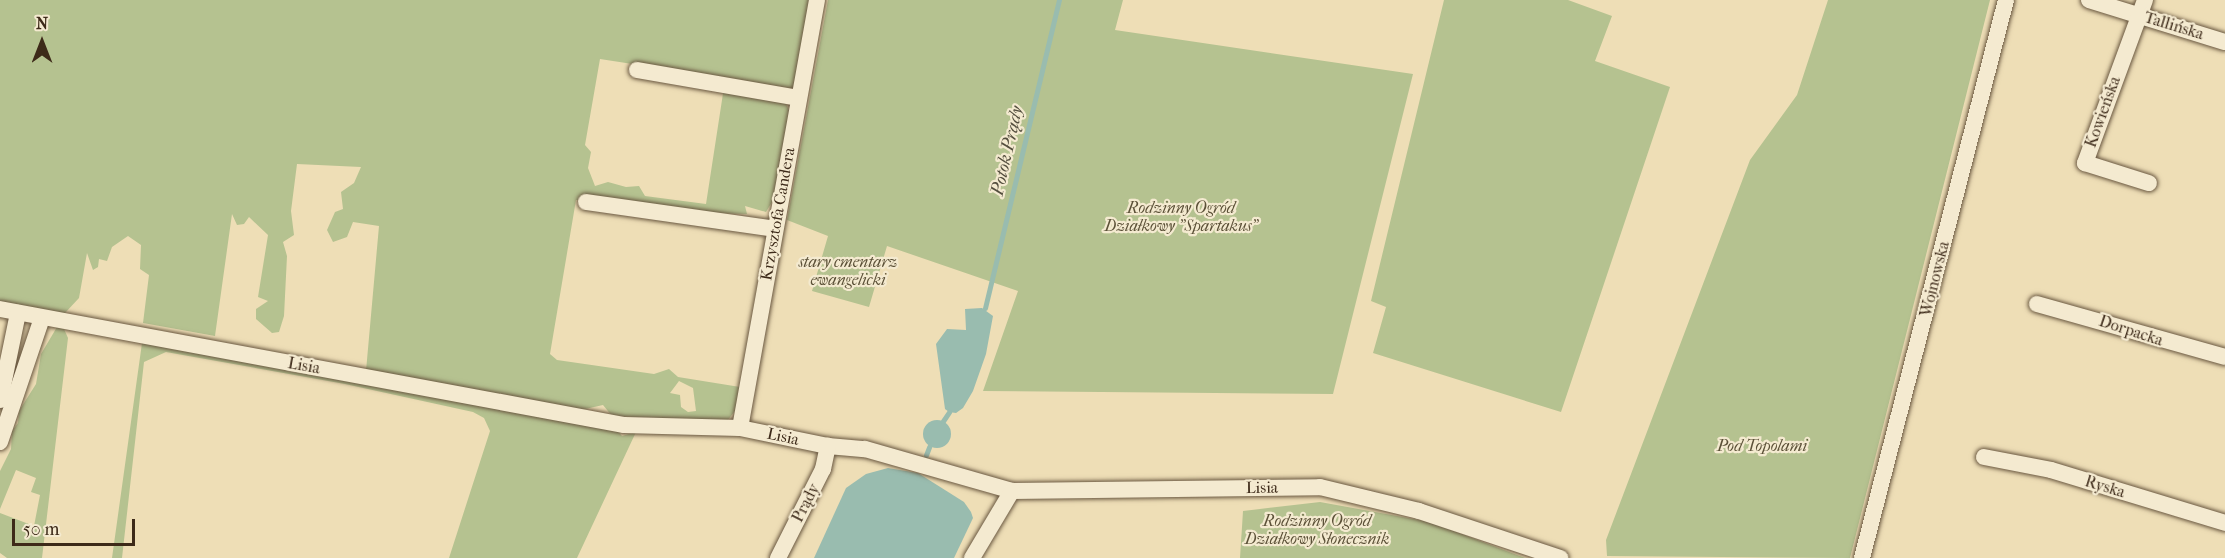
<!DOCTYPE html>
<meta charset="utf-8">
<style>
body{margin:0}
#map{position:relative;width:2225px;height:558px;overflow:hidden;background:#eedeb6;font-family:"IM FELL French Canon",serif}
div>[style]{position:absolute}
.green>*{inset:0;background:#b5c290}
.water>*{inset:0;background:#99bcaf}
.round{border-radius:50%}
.stream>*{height:5px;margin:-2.5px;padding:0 2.5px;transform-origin:2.5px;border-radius:2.5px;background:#99bcaf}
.roads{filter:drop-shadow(0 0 2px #695740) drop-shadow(0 0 2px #695740)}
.minor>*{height:16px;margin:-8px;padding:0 8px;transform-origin:8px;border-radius:8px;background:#f4ead0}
span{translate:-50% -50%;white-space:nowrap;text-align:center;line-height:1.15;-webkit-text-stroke:4.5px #f4ead0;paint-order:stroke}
.street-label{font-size:16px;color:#3d2a19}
.park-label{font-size:16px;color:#5b5037;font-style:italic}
.water-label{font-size:18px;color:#544e3e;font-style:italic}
.north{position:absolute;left:12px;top:12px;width:60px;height:60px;-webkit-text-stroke:4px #f4ead0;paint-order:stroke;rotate:0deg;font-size:16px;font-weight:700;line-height:24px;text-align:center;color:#3d2a19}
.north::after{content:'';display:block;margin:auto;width:21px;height:27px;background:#3d2a19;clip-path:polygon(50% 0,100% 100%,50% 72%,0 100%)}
.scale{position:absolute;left:12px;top:519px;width:123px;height:27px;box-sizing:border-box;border:3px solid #3d2a19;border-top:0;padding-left:8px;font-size:18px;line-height:21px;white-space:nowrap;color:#3d2a19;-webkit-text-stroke:4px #f4ead0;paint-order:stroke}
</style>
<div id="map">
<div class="green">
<div style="clip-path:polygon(evenodd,0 0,811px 0,795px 89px,600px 59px,585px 145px,591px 152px,588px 168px,595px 186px,608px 182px,626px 187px,639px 186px,645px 196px,706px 204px,724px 87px,785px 102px,790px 112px,775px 197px,766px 212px,745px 206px,747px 214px,705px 213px,576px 200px,550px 354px,557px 360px,654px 374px,669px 369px,678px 377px,740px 387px,735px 411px,727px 421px,612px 416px,603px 405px,576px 411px,366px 371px,379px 226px,353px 222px,347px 237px,333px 242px,327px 230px,335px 212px,343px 209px,341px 192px,354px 183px,361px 167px,297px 164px,291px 211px,294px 235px,283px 242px,287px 256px,284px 316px,279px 332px,272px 333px,256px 319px,256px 309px,268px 301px,258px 297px,268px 235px,249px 217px,244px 224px,237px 225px,232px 214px,215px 336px,143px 323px,149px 275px,140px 269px,141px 245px,128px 236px,112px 247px,107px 261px,99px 259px,98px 267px,93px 270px,87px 253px,79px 298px,65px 313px,0 313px,0 0,679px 381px,693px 388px,696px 411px,688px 412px,681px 407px,680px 395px,670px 393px,679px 381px)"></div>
<div style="clip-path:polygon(828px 0,1123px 0,1115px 30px,1413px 74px,1333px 394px,983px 391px,1018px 291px,887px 246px,869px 307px,812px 291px,828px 236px,787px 220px)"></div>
<div style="clip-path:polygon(1444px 0,1568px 0,1612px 16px,1595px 61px,1670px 87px,1561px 412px,1373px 353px,1386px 307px,1371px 301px)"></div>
<div style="clip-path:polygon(1828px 0,1990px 0,1850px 558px,1607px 556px,1606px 540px,1750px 160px,1797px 95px)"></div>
<div style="clip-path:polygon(57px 327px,64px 329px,68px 338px,42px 558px,7px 558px,0 553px,0 513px,34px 526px,40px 495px,31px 492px,36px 478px,16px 470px,0 509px,0 471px,11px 449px,12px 431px,18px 423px,19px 411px,36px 384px,41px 354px)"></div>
<div style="clip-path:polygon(142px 343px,617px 430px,622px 436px,636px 432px,577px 558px,449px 558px,490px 431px,484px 418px,473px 412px,345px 384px,166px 352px,144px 362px,122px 558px,112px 558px)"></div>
<div style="clip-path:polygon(1320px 502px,1430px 522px,1525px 558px,1240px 558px,1243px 511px)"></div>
</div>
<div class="water">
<div style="clip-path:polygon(982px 308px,993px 316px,986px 354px,973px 391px,963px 408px,956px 413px,949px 412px,945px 409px,936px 344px,947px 329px,966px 330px,965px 309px)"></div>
<div class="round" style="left:923px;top:420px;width:28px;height:28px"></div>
<div style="clip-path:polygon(888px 468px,918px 473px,964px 502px,971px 512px,973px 518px,954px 558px,814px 558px,846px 488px,866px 474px)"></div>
</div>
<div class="stream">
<div style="left:985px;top:308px;width:317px;rotate:-76.5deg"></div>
<div style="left:943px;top:421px;width:11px;rotate:-56deg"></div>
<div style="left:926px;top:455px;width:9px;rotate:-69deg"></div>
</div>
<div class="roads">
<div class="minor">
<div style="left:2089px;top:0;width:142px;rotate:17.2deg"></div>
<div style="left:2145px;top:0;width:174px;rotate:110.2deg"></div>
<div style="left:2085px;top:163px;width:67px;rotate:17.4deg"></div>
<div style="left:637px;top:70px;width:164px;rotate:9.8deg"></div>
<div style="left:586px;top:202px;width:191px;rotate:8.1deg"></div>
<div style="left:2037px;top:304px;width:195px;rotate:15.7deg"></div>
<div style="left:0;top:309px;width:635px;rotate:10.53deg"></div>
<div style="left:624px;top:425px;width:116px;rotate:1.5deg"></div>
<div style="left:740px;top:428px;width:90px;rotate:11.6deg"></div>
<div style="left:828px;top:446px;width:37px;rotate:5deg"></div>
<div style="left:865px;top:449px;width:153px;rotate:15.9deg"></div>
<div style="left:1012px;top:491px;width:308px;rotate:-0.7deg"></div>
<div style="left:1320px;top:487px;width:102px;rotate:13.6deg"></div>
<div style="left:1419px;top:511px;width:149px;rotate:18.4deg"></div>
<div style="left:0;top:400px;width:89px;rotate:-78.3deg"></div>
<div style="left:740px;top:428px;width:435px;rotate:-79.8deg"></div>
<div style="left:0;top:442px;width:131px;rotate:-71.3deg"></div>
<div style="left:1984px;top:457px;width:68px;rotate:11deg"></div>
<div style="left:2051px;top:470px;width:182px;rotate:16.9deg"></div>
<div style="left:778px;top:558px;width:100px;rotate:-63.2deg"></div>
<div style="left:823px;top:469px;width:24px;rotate:-78deg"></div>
<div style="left:972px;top:558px;width:78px;rotate:-59.2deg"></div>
<div style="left:1862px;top:558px;width:576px;rotate:-75.53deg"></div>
</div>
</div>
<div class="street-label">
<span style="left:2174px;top:26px;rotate:17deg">Tallińska</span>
<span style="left:2103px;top:112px;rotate:-70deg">Kowieńska</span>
<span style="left:778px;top:214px;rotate:-80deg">Krzysztofa Candera</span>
<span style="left:1935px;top:279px;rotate:-76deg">Wojnowska</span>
<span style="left:2131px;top:331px;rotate:18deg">Dorpacka</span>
<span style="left:304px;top:366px;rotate:10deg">Lisia</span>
<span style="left:783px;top:437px;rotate:12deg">Lisia</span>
<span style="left:2105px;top:487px;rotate:17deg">Ryska</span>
<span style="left:1262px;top:488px;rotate:-1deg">Lisia</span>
<span style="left:806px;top:503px;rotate:-63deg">Prądy</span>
</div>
<div class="park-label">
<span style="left:1181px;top:217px">Rodzinny Ogród<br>Działkowy "Spartakus"</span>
<span style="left:848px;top:271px">stary cmentarz<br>ewangelicki</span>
<span style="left:1762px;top:446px">Pod Topolami</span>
<span style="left:1317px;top:530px">Rodzinny Ogród<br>Działkowy Słonecznik</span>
</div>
<div class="water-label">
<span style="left:1008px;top:151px;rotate:-77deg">Potok Prądy</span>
</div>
<div class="north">N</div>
<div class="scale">50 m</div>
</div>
